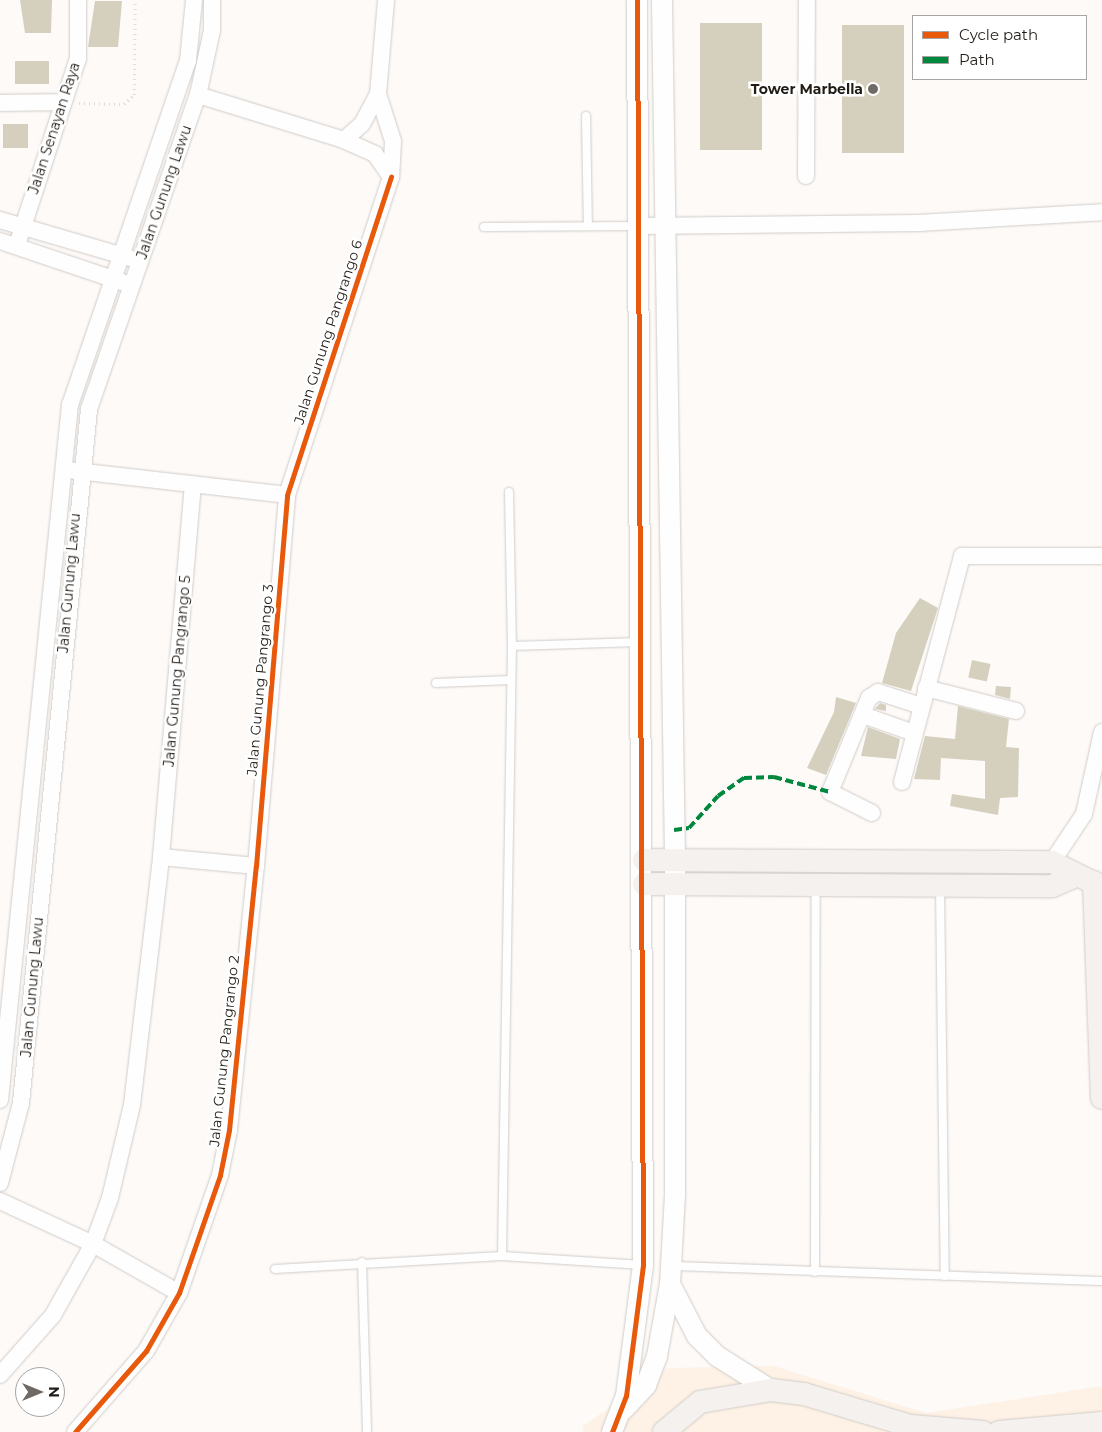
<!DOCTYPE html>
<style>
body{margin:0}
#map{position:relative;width:1102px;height:1432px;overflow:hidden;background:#fdfaf8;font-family:Montserrat,sans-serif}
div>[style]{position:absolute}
.built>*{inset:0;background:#fef2e6}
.building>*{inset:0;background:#d5d0be;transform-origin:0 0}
.path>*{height:2.5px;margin-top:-1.25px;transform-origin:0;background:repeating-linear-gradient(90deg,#dedddd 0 1px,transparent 0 5px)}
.roads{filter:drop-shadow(0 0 1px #d0ccc8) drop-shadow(0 0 1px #d0ccc8)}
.service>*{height:8px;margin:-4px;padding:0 4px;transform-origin:4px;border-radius:4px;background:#fffefe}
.minor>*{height:16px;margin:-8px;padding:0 8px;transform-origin:8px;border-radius:8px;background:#fffefe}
.tertiary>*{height:20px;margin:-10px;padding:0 10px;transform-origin:10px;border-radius:10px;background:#fffefe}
.secondary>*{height:22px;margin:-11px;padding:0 11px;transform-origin:11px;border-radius:11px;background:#f5f1ef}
.quiet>*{height:4px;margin-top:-2px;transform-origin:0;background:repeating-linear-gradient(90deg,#00873e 0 8px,transparent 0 12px)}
.cycleway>*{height:5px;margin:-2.5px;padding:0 2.5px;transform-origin:2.5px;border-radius:2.5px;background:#e8590c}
.dots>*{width:14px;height:14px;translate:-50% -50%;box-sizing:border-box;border:2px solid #fff;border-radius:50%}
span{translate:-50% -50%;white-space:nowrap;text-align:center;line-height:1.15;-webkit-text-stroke:5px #fff;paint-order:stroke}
.poi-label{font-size:14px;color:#221c16;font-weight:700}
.right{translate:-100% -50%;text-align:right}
.street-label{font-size:14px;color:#221c16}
.legend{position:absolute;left:912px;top:15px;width:175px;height:65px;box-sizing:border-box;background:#fff;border:1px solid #a7a4a2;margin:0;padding:6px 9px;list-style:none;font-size:15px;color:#221c16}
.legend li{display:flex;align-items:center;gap:10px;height:25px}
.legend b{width:25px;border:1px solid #a7a4a2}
.north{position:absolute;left:15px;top:1367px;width:50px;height:50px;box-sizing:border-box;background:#fff;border:1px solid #a7a4a2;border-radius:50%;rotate:90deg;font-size:14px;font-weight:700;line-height:20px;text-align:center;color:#221c16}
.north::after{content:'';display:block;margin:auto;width:18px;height:22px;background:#6f6a65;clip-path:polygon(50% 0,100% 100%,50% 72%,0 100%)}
</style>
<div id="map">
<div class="built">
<div style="clip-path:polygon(774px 1366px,926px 1413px,1102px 1386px,1102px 1432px,583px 1432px,583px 1426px,667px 1368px)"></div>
</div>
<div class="building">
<div style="clip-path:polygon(20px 0,52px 0,51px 33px,25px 33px)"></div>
<div style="clip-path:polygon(95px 1px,122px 1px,118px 47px,88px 47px)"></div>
<div style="left:700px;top:23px;width:62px;height:127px"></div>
<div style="left:842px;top:25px;width:62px;height:128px"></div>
<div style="left:15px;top:61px;width:34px;height:23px"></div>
<div style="left:3px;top:124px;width:25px;height:24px"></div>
<div style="clip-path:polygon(920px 598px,938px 608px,911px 691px,882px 683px,896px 633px)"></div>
<div style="left:972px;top:660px;width:19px;height:18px;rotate:12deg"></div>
<div style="clip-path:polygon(996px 686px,1011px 687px,1010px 699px,995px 695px)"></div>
<div style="clip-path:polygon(836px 697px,856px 703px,826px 775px,807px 768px,834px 712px)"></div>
<div style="clip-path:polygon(880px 703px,886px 705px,886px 711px,875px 709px)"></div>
<div style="clip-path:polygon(958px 706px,1009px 719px,1006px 747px,1019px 748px,1018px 797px,1000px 798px,998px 815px,950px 806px,952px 794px,985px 799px,985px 761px,941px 758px,940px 780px,914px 779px,925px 736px,955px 739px)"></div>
<div style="clip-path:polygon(868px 727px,900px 739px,896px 759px,861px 756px)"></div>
</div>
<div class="path">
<div style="left:79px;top:103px;width:45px;rotate:1.3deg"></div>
<div style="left:124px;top:104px;width:13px;rotate:-42deg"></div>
<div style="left:134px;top:95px;width:95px;rotate:-89.4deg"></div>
</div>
<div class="roads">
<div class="service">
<div style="left:586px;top:116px;width:110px;rotate:89deg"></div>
<div style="left:484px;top:227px;width:153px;rotate:-0.4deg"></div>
<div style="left:509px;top:492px;width:154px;rotate:88.9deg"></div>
<div style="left:512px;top:646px;width:610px;rotate:90.94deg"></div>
<div style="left:502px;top:1256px;width:141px;rotate:3.7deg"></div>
<div style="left:512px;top:646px;width:128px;rotate:-1.8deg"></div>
<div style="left:436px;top:683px;width:75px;rotate:-2.3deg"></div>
<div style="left:940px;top:887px;width:389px;rotate:89.3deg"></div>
<div style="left:362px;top:1262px;width:170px;rotate:88.3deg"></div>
<div style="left:672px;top:1266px;width:430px;rotate:2deg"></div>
<div style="left:275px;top:1269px;width:227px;rotate:-3.3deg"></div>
<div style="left:815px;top:1272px;width:385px;rotate:-89.9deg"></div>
</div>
<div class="minor">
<div style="left:378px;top:94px;width:49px;rotate:72.3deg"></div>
<div style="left:393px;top:141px;width:36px;rotate:93deg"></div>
<div style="left:391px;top:177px;width:28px;rotate:-125deg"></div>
<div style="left:375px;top:154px;width:34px;rotate:-156deg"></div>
<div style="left:344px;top:140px;width:24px;rotate:-42deg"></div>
<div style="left:362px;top:124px;width:34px;rotate:-62deg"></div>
<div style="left:378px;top:94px;width:94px;rotate:-85.1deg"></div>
<div style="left:198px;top:95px;width:153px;rotate:17.1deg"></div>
<div style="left:0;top:103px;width:63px;rotate:-0.9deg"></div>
<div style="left:806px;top:176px;width:176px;rotate:-89.7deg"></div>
<div style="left:0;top:220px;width:135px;rotate:16.3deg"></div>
<div style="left:639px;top:226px;width:280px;rotate:-0.6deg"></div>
<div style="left:919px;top:223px;width:183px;rotate:-3.4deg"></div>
<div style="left:0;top:241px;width:129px;rotate:18.6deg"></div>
<div style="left:17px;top:245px;width:197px;rotate:-71.9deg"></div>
<div style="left:78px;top:58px;width:58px;rotate:-90deg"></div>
<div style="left:68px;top:470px;width:220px;rotate:6.5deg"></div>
<div style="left:926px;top:688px;width:93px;rotate:14.3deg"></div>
<div style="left:863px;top:715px;width:54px;rotate:19.4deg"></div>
<div style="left:902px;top:782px;width:234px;rotate:-75.1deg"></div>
<div style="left:962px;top:556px;width:140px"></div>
<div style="left:872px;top:813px;width:47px;rotate:-153.4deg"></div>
<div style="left:830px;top:792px;width:102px;rotate:-67.5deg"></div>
<div style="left:869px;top:698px;width:11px;rotate:-34deg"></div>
<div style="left:878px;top:692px;width:45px;rotate:18deg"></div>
<div style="left:161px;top:857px;width:95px;rotate:5.4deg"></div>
<div style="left:1052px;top:862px;width:58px;rotate:-56.3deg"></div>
<div style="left:1084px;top:814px;width:84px;rotate:-77.6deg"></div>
<div style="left:0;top:1100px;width:699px;rotate:-84.25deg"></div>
<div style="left:70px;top:405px;width:364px;rotate:-71.1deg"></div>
<div style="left:188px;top:61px;width:61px;rotate:-84.4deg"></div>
<div style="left:0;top:1183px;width:83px;rotate:-75.3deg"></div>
<div style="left:21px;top:1103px;width:697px;rotate:-84.4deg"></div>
<div style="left:89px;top:409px;width:332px;rotate:-70.9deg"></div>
<div style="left:198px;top:95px;width:66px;rotate:-77.8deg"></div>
<div style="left:212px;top:30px;width:30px;rotate:-90deg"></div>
<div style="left:0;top:1201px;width:102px;rotate:24.8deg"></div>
<div style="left:93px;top:1244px;width:99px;rotate:29.7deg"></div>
<div style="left:0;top:1375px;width:80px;rotate:-48.5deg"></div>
<div style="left:53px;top:1315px;width:81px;rotate:-60.6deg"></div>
<div style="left:93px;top:1244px;width:49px;rotate:-69.7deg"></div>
<div style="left:110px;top:1198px;width:96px;rotate:-76.7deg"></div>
<div style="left:132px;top:1105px;width:250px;rotate:-83.3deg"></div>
<div style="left:161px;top:857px;width:374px;rotate:-85.1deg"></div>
<div style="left:75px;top:1432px;width:108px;rotate:-48.8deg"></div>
<div style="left:146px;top:1351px;width:67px;rotate:-60.4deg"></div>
<div style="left:179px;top:1293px;width:125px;rotate:-70.8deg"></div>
<div style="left:220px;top:1175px;width:46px;rotate:-78.7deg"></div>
<div style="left:229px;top:1130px;width:265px;rotate:-84.2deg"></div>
<div style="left:256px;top:866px;width:372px;rotate:-85.2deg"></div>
<div style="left:287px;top:495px;width:335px;rotate:-71.9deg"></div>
</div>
<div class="tertiary">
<div style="left:670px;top:1284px;width:59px;rotate:62.6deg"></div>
<div style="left:697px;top:1336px;width:28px;rotate:45deg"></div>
<div style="left:717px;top:1356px;width:64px;rotate:32.2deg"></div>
<div style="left:623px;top:1410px;width:34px;rotate:-47deg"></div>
<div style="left:646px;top:1385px;width:31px;rotate:-69deg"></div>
<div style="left:657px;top:1356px;width:73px;rotate:-79.8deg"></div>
<div style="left:670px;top:1284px;width:90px;rotate:-86.8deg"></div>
<div style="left:675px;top:1194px;width:335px;rotate:-90deg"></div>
<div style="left:675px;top:859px;width:859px;rotate:-90.87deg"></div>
<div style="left:612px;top:1432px;width:39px;rotate:-69deg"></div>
<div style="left:626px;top:1396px;width:132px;rotate:-82.6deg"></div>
<div style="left:643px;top:1265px;width:1265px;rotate:-90.27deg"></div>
</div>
<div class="secondary">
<div style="left:644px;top:860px;width:408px;rotate:0.3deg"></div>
<div style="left:1052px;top:862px;width:56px;rotate:26.6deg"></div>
<div style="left:1094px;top:882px;width:216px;rotate:87.9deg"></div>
<div style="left:644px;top:884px;width:408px;rotate:0.3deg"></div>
<div style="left:1052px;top:886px;width:26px;rotate:-23deg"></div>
<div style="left:664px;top:1432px;width:47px;rotate:-39.8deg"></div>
<div style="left:700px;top:1402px;width:72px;rotate:-9.6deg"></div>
<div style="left:771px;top:1390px;width:33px;rotate:7deg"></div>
<div style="left:804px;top:1394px;width:112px;rotate:16.7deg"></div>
<div style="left:911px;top:1426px;width:72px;rotate:4.8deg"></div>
<div style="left:999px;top:1432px;width:103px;rotate:-5deg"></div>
</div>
</div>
<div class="quiet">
<div style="left:674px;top:830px;width:15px;rotate:-8deg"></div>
<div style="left:689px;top:828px;width:43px;rotate:-47.8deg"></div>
<div style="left:718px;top:796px;width:32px;rotate:-35deg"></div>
<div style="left:744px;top:778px;width:30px;rotate:-2deg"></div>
<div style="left:774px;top:777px;width:58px;rotate:15deg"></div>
</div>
<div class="cycleway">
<div style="left:75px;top:1432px;width:108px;rotate:-48.8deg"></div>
<div style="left:146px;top:1351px;width:67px;rotate:-60.4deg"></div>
<div style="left:179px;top:1293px;width:125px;rotate:-70.8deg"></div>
<div style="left:220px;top:1175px;width:46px;rotate:-78.7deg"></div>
<div style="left:229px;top:1130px;width:265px;rotate:-84.2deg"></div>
<div style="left:256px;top:866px;width:372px;rotate:-85.2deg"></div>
<div style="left:287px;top:495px;width:335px;rotate:-71.9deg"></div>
<div style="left:612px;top:1432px;width:39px;rotate:-69deg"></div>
<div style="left:626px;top:1396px;width:132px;rotate:-82.6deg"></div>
<div style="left:643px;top:1265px;width:1265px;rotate:-90.27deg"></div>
</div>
<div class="dots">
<div style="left:873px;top:89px;background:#6f6a65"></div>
</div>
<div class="poi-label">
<span class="right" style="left:863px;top:89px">Tower Marbella</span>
</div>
<div class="street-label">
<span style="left:54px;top:128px;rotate:-72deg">Jalan Senayan Raya</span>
<span style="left:164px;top:192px;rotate:-71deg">Jalan Gunung Lawu</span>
<span style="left:328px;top:332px;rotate:-72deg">Jalan Gunung Pangrango 6</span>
<span style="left:69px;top:583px;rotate:-85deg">Jalan Gunung Lawu</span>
<span style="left:177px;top:671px;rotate:-85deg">Jalan Gunung Pangrango 5</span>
<span style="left:260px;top:680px;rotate:-85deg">Jalan Gunung Pangrango 3</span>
<span style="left:32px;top:987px;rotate:-85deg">Jalan Gunung Lawu</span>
<span style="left:224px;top:1051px;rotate:-84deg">Jalan Gunung Pangrango 2</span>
</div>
<ul class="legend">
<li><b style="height:6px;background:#e8590c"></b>Cycle path</li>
<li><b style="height:6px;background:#00873e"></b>Path</li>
</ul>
<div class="north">N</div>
</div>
